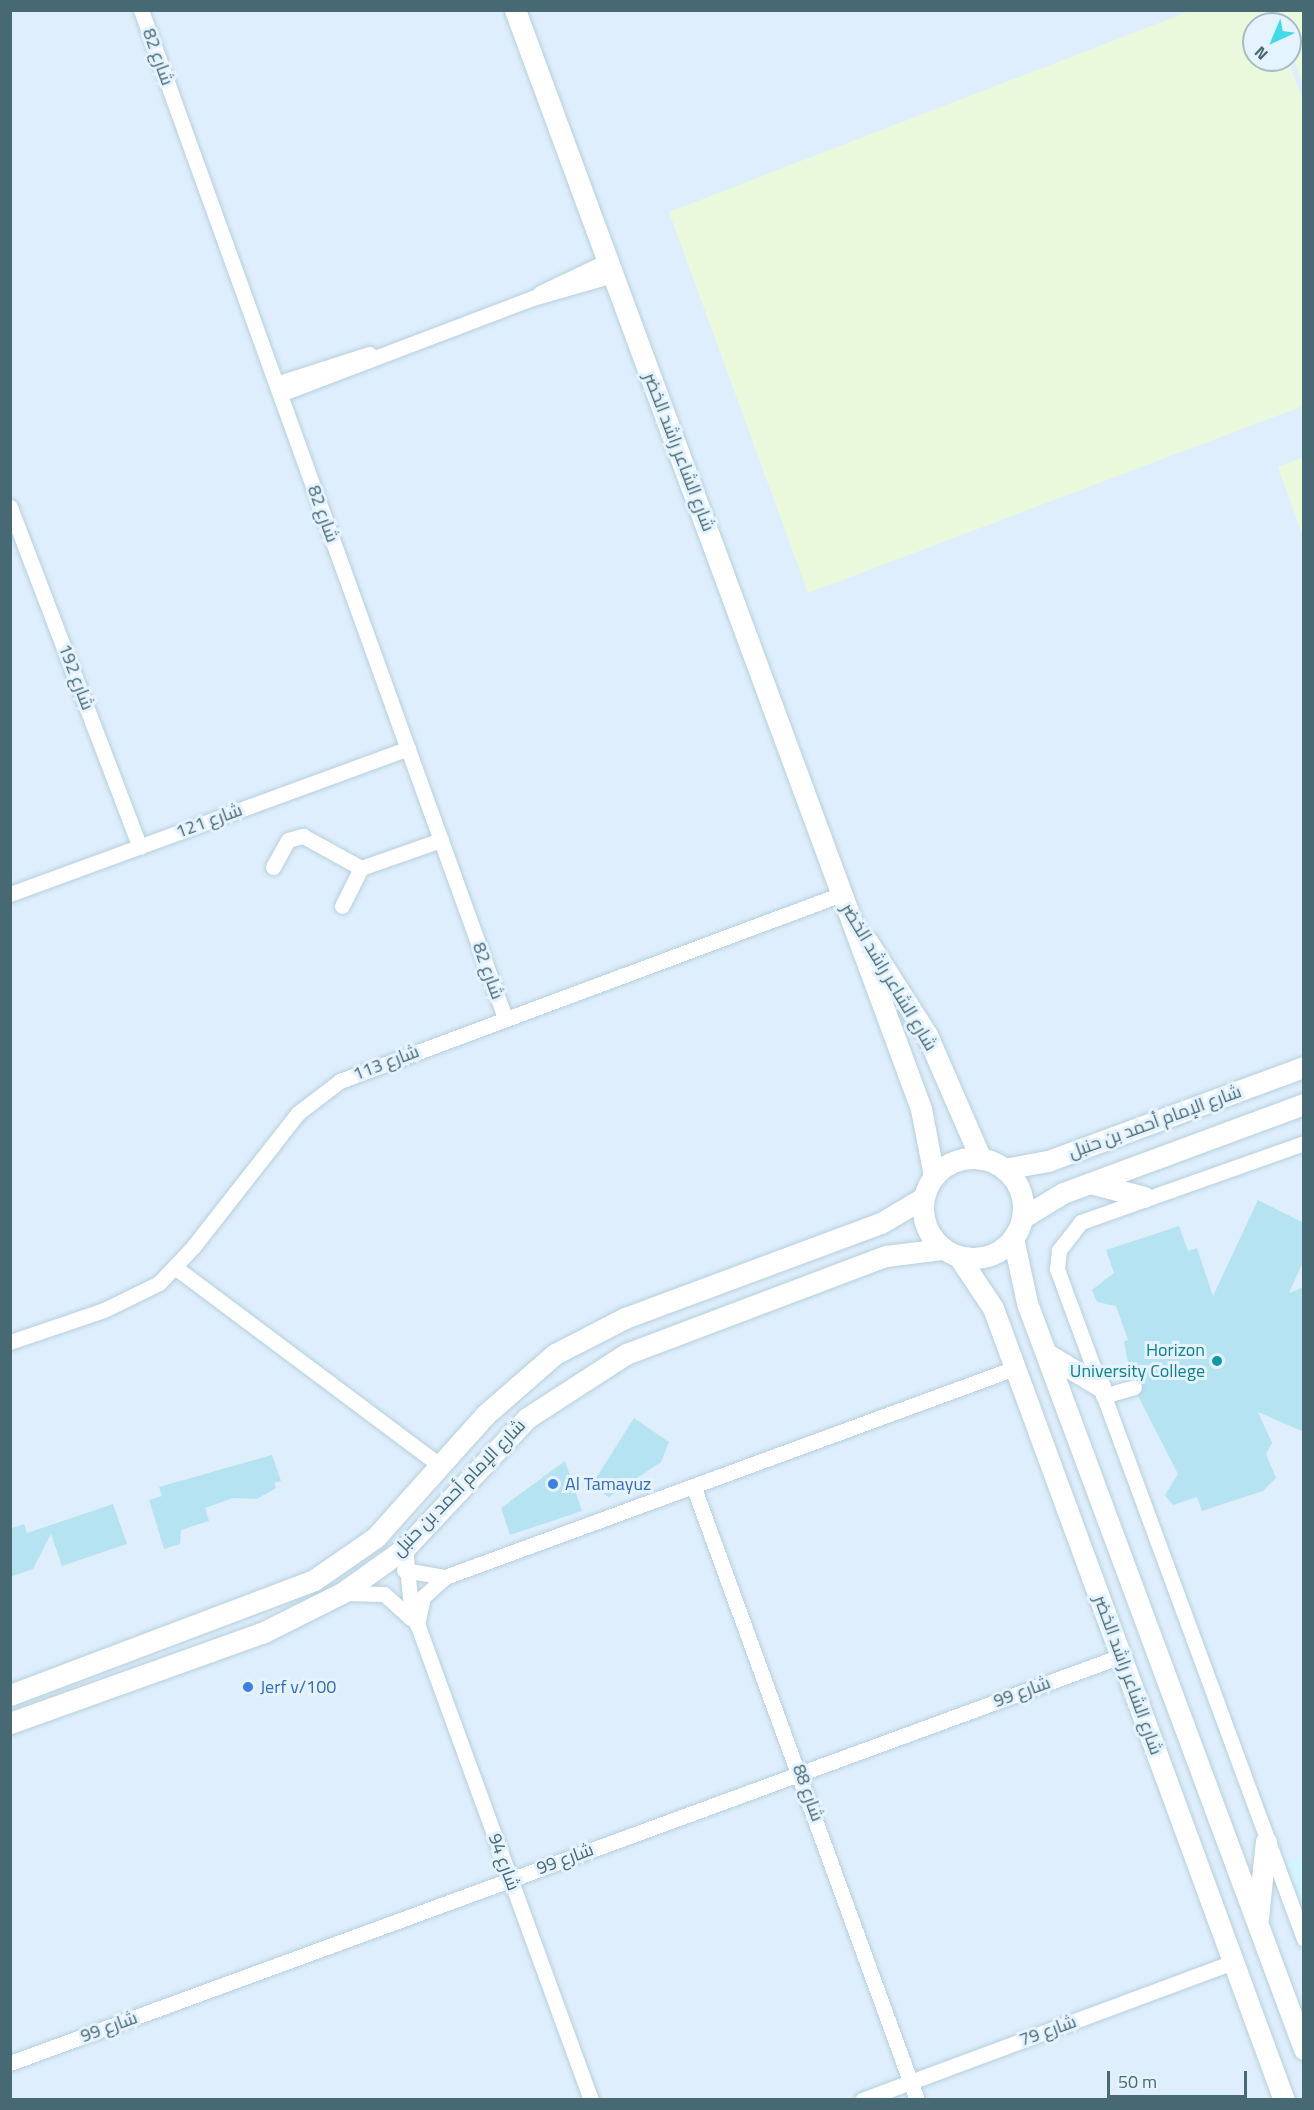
<!DOCTYPE html>
<meta charset="utf-8">
<style>
body{margin:0}
#map{position:relative;width:1314px;height:2110px;overflow:hidden;background:#dfeefc;font-family:"Titillium Web",Cairo,sans-serif}
div>[style]{position:absolute}
.commercial>*{inset:0;background:#d2f6fd}
.education>*{inset:0;background:#eaf8dc}
.building>*{inset:0;background:#b6e3f2}
.roads{filter:drop-shadow(0 0 2px #b6cfdb) drop-shadow(0 0 2px #b6cfdb)}
.street>*{height:15px;margin:-7.5px;padding:0 7.5px;transform-origin:7.5px;border-radius:7.5px;background:#fff}
.secondary>*{height:21px;margin:-10.5px;padding:0 10.5px;transform-origin:10.5px;border-radius:10.5px;background:#fff}
.secondary>.ring{margin:-10.5px;padding:0;box-sizing:content-box;background:none;border:21px solid #fff;border-radius:50%}
.dots>*{width:16px;height:16px;translate:-50% -50%;box-sizing:border-box;border:3px solid #e5f3ff;border-radius:50%}
span{translate:-50% -50%;white-space:nowrap;text-align:center;line-height:1.15;-webkit-text-stroke:6px #e5f3ff;paint-order:stroke}
.street-label{font-size:18px;color:#466973}
.culture-label{font-size:18px;color:#0d838f}
.right{translate:-100% -50%;text-align:right}
.shop-label{font-size:18px;color:#366cbe}
.left{translate:0 -50%;text-align:left}
.frame{position:absolute;inset:0;border:12px solid #466973;pointer-events:none}
.north{position:absolute;left:1242px;top:12px;width:60px;height:60px;box-sizing:border-box;background:#e5f3ff;border:2px solid #a5bcc7;border-radius:50%;rotate:224deg;font-size:16px;font-weight:700;line-height:24px;text-align:center;color:#466973}
.north::after{content:'';display:block;margin:auto;width:21px;height:27px;background:#40dbea;clip-path:polygon(50% 0,100% 100%,50% 72%,0 100%)}
.scale{position:absolute;left:1107px;top:2071px;width:140px;height:27px;box-sizing:border-box;border:3px solid #466973;border-top:0;padding-left:8px;font-size:18px;line-height:21px;white-space:nowrap;color:#466973;-webkit-text-stroke:4px #e5f3ff;paint-order:stroke}
</style>
<div id="map">
<div class="commercial">
<div style="clip-path:polygon(1303px 1857px,1304px 1857px,1303px 1910px,1286px 1863px)"></div>
</div>
<div class="education">
<div style="clip-path:polygon(1190px 11px,1270px 11px,1275px 24px,1254px 24px,1254px 60px,1288px 60px,1303px 101px,1303px 406px,808px 593px,669px 212px)"></div>
<div style="clip-path:polygon(1276px 11px,1303px 11px,1303px 84px,1290px 48px,1290px 24px,1281px 24px)"></div>
<div style="clip-path:polygon(1303px 457px,1304px 457px,1303px 537px,1278px 467px)"></div>
</div>
<div class="building">
<div style="clip-path:polygon(1258px 1200px,1304px 1223px,1304px 1260px,1289px 1293px,1304px 1287px,1304px 1432px,1258px 1412px,1272px 1443px,1266px 1454px,1276px 1478px,1263px 1491px,1202px 1511px,1197px 1497px,1173px 1505px,1165px 1495px,1178px 1474px,1138px 1396px,1143px 1385px,1131px 1378px,1124px 1342px,1128px 1340px,1116px 1306px,1097px 1302px,1092px 1290px,1114px 1273px,1106px 1250px,1179px 1226px,1188px 1251px,1197px 1248px,1213px 1296px)"></div>
<div style="clip-path:polygon(634px 1418px,669px 1442px,661px 1462px,609px 1497px,591px 1486px)"></div>
<div style="clip-path:polygon(272px 1455px,281px 1481px,274px 1483px,276px 1488px,257px 1499px,233px 1498px,205px 1508px,209px 1521px,181px 1530px,180px 1544px,164px 1549px,149px 1500px,162px 1496px,159px 1487px)"></div>
<div style="clip-path:polygon(565px 1461px,582px 1511px,510px 1535px,501px 1508px)"></div>
<div style="clip-path:polygon(113px 1504px,127px 1544px,62px 1566px,51px 1534px,33px 1569px,10px 1577px,10px 1529px,24px 1524px,27px 1533px)"></div>
</div>
<div class="roads">
<div class="street">
<div style="left:141px;top:10px;width:1072px;rotate:70.14deg"></div>
<div style="left:540px;top:293px;width:74px;rotate:-25.5deg"></div>
<div style="left:276px;top:384px;width:98px;rotate:-17.9deg"></div>
<div style="left:280px;top:394px;width:271px;rotate:-20.8deg"></div>
<div style="left:533px;top:298px;width:83px;rotate:-16deg"></div>
<div style="left:10px;top:507px;width:364px;rotate:69.1deg"></div>
<div style="left:273px;top:867px;width:31px;rotate:-61deg"></div>
<div style="left:288px;top:840px;width:16px;rotate:-15deg"></div>
<div style="left:303px;top:836px;width:66px;rotate:28.9deg"></div>
<div style="left:10px;top:894px;width:424px;rotate:-20.1deg"></div>
<div style="left:342px;top:906px;width:42px;rotate:-63.4deg"></div>
<div style="left:361px;top:868px;width:85px;rotate:-19.3deg"></div>
<div style="left:1304px;top:1143px;width:237px;rotate:160.5deg"></div>
<div style="left:1081px;top:1222px;width:36px;rotate:128deg"></div>
<div style="left:1059px;top:1250px;width:19px;rotate:96deg"></div>
<div style="left:1057px;top:1269px;width:714px;rotate:69.76deg"></div>
<div style="left:176px;top:1268px;width:331px;rotate:36.8deg"></div>
<div style="left:10px;top:1342px;width:99px;rotate:-18.8deg"></div>
<div style="left:104px;top:1310px;width:61px;rotate:-26.1deg"></div>
<div style="left:159px;top:1283px;width:50px;rotate:-46.6deg"></div>
<div style="left:193px;top:1247px;width:170px;rotate:-51.9deg"></div>
<div style="left:298px;top:1113px;width:53px;rotate:-37.3deg"></div>
<div style="left:340px;top:1081px;width:533px;rotate:-20.44deg"></div>
<div style="left:1103px;top:1396px;width:32px;rotate:-16deg"></div>
<div style="left:694px;top:1488px;width:651px;rotate:69.98deg"></div>
<div style="left:405px;top:1548px;width:59px;rotate:84.2deg"></div>
<div style="left:411px;top:1607px;width:525px;rotate:69.94deg"></div>
<div style="left:404px;top:1570px;width:42px;rotate:9.7deg"></div>
<div style="left:343px;top:1593px;width:41px;rotate:1.4deg"></div>
<div style="left:384px;top:1594px;width:36px;rotate:42deg"></div>
<div style="left:417px;top:1625px;width:29px;rotate:-78deg"></div>
<div style="left:423px;top:1597px;width:30px;rotate:-42deg"></div>
<div style="left:445px;top:1577px;width:607px;rotate:-20.14deg"></div>
<div style="left:10px;top:2063px;width:1183px;rotate:-20.12deg"></div>
<div style="left:862px;top:2100px;width:397px;rotate:-20.4deg"></div>
</div>
<div class="secondary">
<div style="left:515px;top:10px;width:1172px;rotate:69.72deg"></div>
<div style="left:921px;top:1109px;width:68px;rotate:79deg"></div>
<div style="left:867px;top:941px;width:112px;rotate:57.4deg"></div>
<div style="left:927px;top:1035px;width:135px;rotate:66.5deg"></div>
<div class="ring" style="left:923px;top:1158px;width:79px;height:79px"></div>
<div style="left:1004px;top:1169px;width:45px;rotate:-10.3deg"></div>
<div style="left:1048px;top:1161px;width:273px;rotate:-20.2deg"></div>
<div style="left:1090px;top:1183px;width:56px;rotate:14.5deg"></div>
<div style="left:1022px;top:1218px;width:48px;rotate:-31.4deg"></div>
<div style="left:1063px;top:1193px;width:257px;rotate:-20.3deg"></div>
<div style="left:1013px;top:1238px;width:66px;rotate:77.8deg"></div>
<div style="left:1027px;top:1303px;width:796px;rotate:69.63deg"></div>
<div style="left:959px;top:1257px;width:61px;rotate:56.3deg"></div>
<div style="left:993px;top:1308px;width:844px;rotate:69.83deg"></div>
<div style="left:1047px;top:1354px;width:62px;rotate:31.1deg"></div>
<div style="left:10px;top:1695px;width:325px;rotate:-20.7deg"></div>
<div style="left:314px;top:1580px;width:75px;rotate:-34.7deg"></div>
<div style="left:376px;top:1537px;width:164px;rotate:-48.2deg"></div>
<div style="left:485px;top:1415px;width:93px;rotate:-41.1deg"></div>
<div style="left:555px;top:1354px;width:79px;rotate:-27.2deg"></div>
<div style="left:625px;top:1318px;width:273px;rotate:-20.4deg"></div>
<div style="left:881px;top:1223px;width:49px;rotate:-30.8deg"></div>
<div style="left:10px;top:1723px;width:268px;rotate:-19.7deg"></div>
<div style="left:262px;top:1633px;width:89px;rotate:-26.6deg"></div>
<div style="left:342px;top:1593px;width:77px;rotate:-35.5deg"></div>
<div style="left:405px;top:1548px;width:178px;rotate:-46.8deg"></div>
<div style="left:527px;top:1418px;width:118px;rotate:-32.9deg"></div>
<div style="left:626px;top:1354px;width:278px;rotate:-20.7deg"></div>
<div style="left:886px;top:1256px;width:56px;rotate:-7.1deg"></div>
<div style="left:1258px;top:1918px;width:77px;rotate:-84.1deg"></div>
</div>
</div>
<div class="dots">
<div style="left:1217px;top:1361px;background:#0f9aa8"></div>
<div style="left:553px;top:1484px;background:#3f7fe0"></div>
<div style="left:248px;top:1687px;background:#3f7fe0"></div>
</div>
<div class="street-label">
<span style="left:158px;top:57px;rotate:70deg">شارع 82</span>
<span style="left:679px;top:452px;rotate:69deg">شارع الشاعر راشد الخضر</span>
<span style="left:323px;top:514px;rotate:70deg">شارع 82</span>
<span style="left:76px;top:677px;rotate:69deg">شارع 192</span>
<span style="left:209px;top:821px;rotate:-20deg">شارع 121</span>
<span style="left:488px;top:971px;rotate:70deg">شارع 82</span>
<span style="left:889px;top:977px;rotate:59deg">شارع الشاعر راشد الخضر</span>
<span style="left:386px;top:1063px;rotate:-21deg">شارع 113</span>
<span style="left:1155px;top:1122px;rotate:-20deg">شارع الإمام أحمد بن حنبل</span>
<span style="left:459px;top:1488px;rotate:-46deg">شارع الإمام أحمد بن حنبل</span>
<span style="left:1128px;top:1675px;rotate:70deg">شارع الشاعر راشد الخضر</span>
<span style="left:1022px;top:1692px;rotate:-20deg">شارع 99</span>
<span style="left:808px;top:1793px;rotate:70deg">شارع 88</span>
<span style="left:565px;top:1859px;rotate:-20deg">شارع 99</span>
<span style="left:504px;top:1862px;rotate:70deg">شارع 94</span>
<span style="left:109px;top:2027px;rotate:-20deg">شارع 99</span>
<span style="left:1048px;top:2031px;rotate:-20deg">شارع 79</span>
</div>
<div class="culture-label">
<span class="right" style="left:1205px;top:1361px">Horizon<br>University College</span>
</div>
<div class="shop-label">
<span class="left" style="left:565px;top:1484px">Al Tamayuz</span>
<span class="left" style="left:260px;top:1687px">Jerf v/100</span>
</div>
<div class="frame"></div>
<div class="north">N</div>
<div class="scale">50 m</div>
</div>
